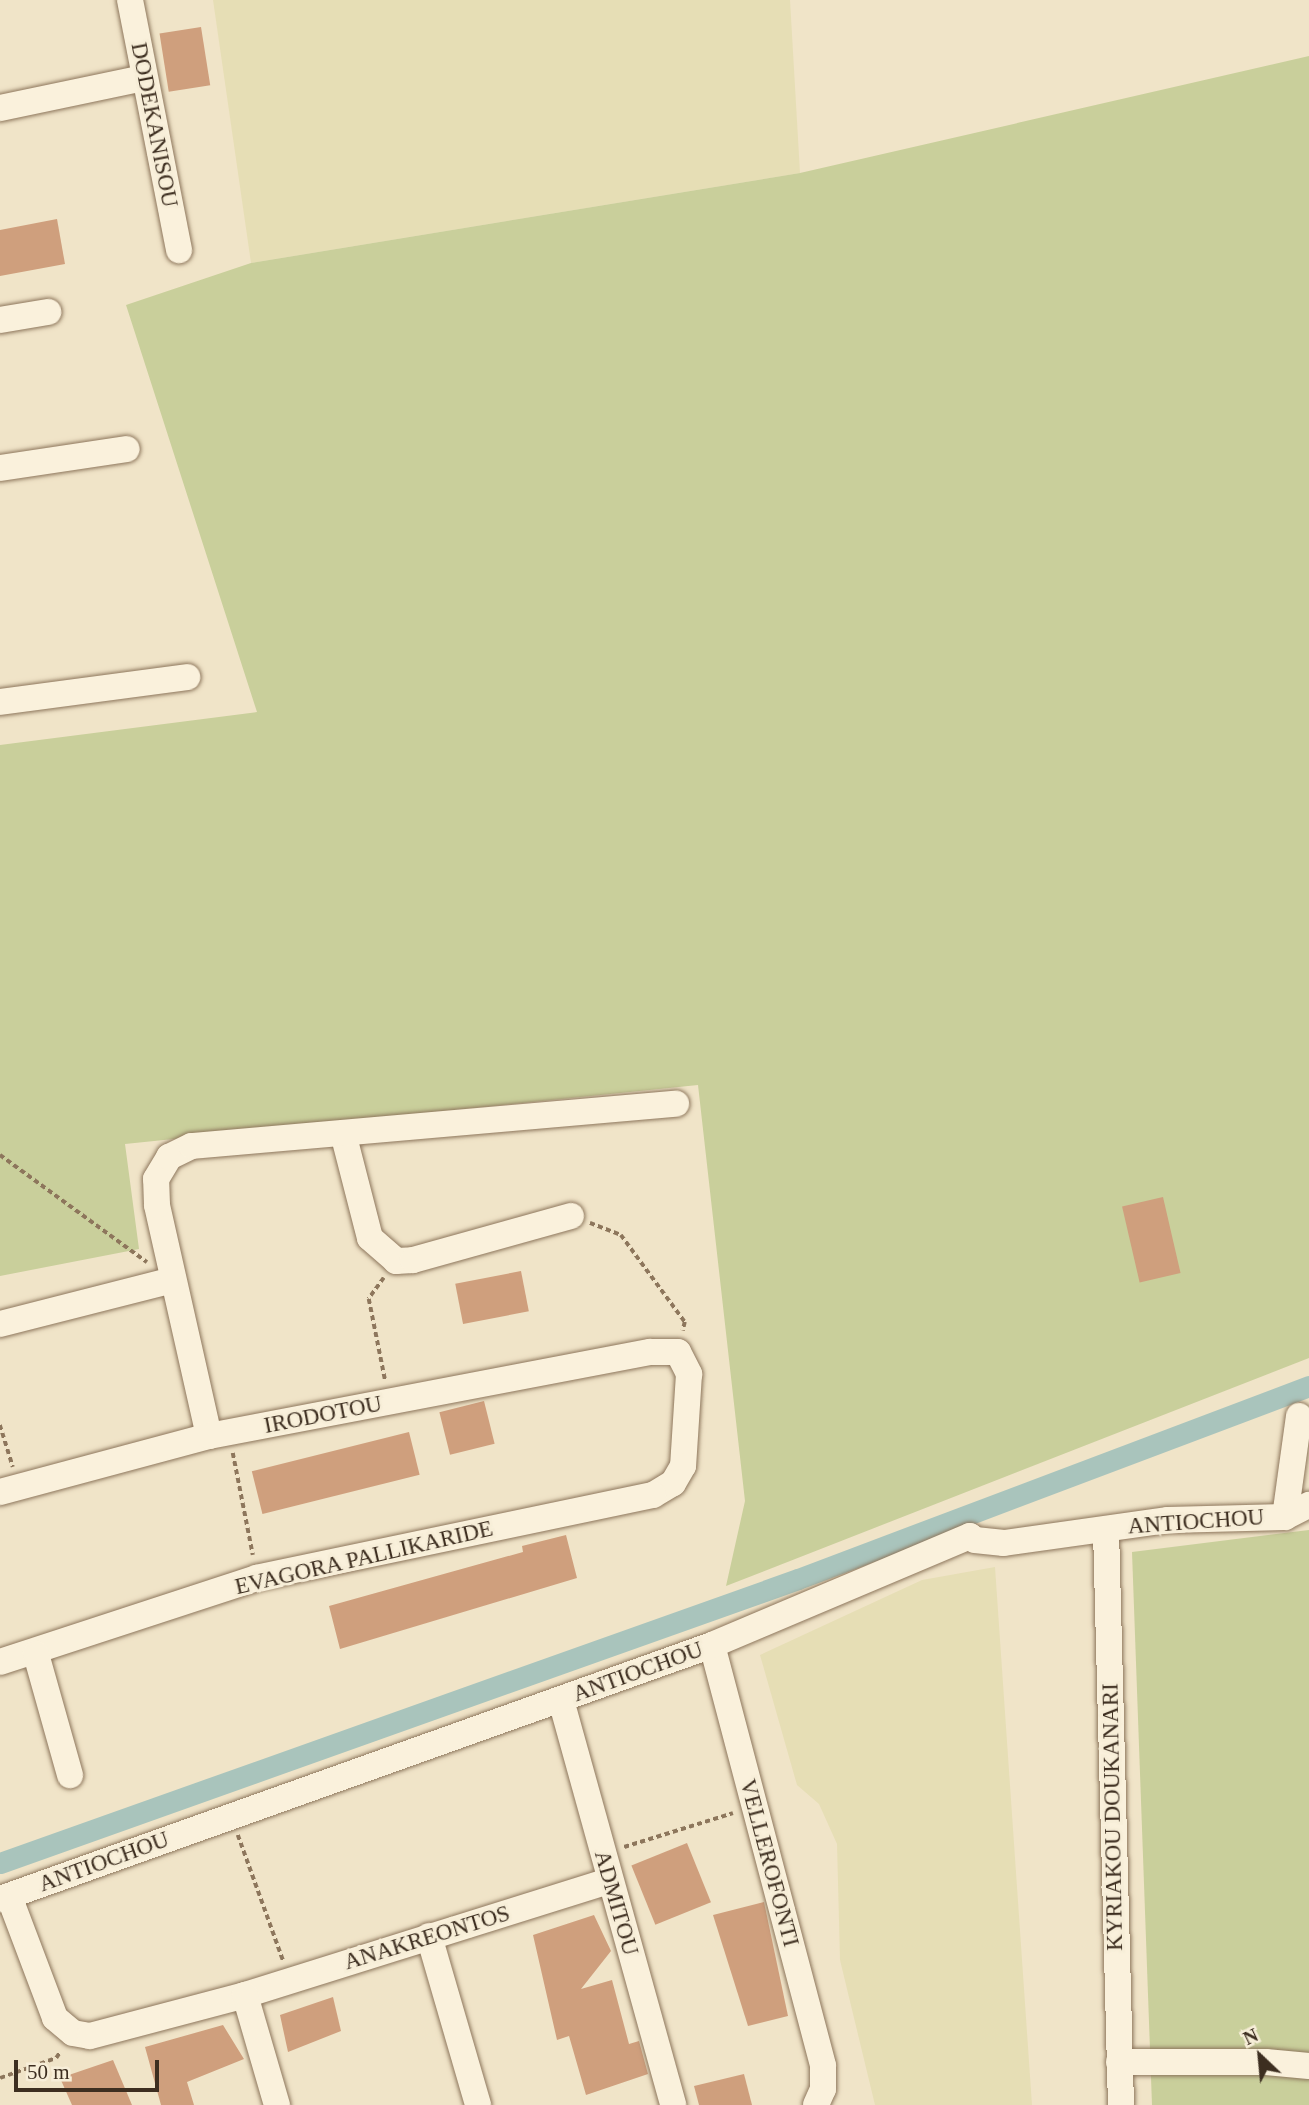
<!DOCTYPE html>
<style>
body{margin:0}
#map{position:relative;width:1309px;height:2105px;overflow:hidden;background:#f0e4c8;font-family:"Times New Roman",serif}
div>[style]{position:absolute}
.farmland>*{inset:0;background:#e6deb5}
.green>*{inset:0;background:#c9cf9b}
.canal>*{height:21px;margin:-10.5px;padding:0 10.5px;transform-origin:10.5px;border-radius:10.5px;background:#a9c4bc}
.building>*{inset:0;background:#cf9f7d;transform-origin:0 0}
.path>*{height:3.5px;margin-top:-1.75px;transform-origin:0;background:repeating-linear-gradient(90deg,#8d765c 0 5px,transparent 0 8.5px)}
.roads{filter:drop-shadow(0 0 2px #8d765c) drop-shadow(0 0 2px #8d765c)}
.minor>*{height:26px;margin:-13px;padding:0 13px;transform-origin:13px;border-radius:13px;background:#faf1dc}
span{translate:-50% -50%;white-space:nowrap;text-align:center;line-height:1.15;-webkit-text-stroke:6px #f7eed8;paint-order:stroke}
.street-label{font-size:23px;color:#3d2e20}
.north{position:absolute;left:1225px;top:2021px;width:70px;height:70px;-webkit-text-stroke:5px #f7eed8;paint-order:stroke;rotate:334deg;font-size:19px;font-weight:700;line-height:28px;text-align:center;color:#3d2e20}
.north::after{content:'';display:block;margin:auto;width:24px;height:32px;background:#3d2e20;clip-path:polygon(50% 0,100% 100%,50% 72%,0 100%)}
.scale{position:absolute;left:14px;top:2060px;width:145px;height:32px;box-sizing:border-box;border:4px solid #3d2e20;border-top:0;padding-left:9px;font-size:21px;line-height:24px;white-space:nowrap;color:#3d2e20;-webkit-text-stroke:5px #f7eed8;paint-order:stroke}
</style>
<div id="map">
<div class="farmland">
<div style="clip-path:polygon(213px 0,790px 0,800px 173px,251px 263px)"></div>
<div style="clip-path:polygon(995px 1567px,1032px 2105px,875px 2105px,840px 1960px,837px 1844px,819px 1804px,797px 1785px,760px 1655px,922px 1580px)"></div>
</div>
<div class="green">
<div style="clip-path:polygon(1309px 56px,1309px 1358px,726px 1586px,745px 1501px,698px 1085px,125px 1144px,139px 1249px,0 1276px,0 745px,257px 712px,126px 305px,251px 263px,800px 173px)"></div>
<div style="clip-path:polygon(1309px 1530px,1309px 2105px,1152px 2105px,1132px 1552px)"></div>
</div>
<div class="canal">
<div style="left:0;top:1863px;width:847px;rotate:-19.59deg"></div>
<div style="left:798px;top:1579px;width:546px;rotate:-20.69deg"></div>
</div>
<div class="building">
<div style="left:201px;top:27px;width:59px;height:42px;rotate:81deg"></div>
<div style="clip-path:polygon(57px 219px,65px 264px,0 276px,0 230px)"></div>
<div style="left:1163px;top:1197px;width:78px;height:42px;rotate:77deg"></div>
<div style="left:521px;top:1271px;width:41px;height:67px;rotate:79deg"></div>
<div style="left:484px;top:1401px;width:44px;height:46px;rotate:76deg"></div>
<div style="left:409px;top:1432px;width:44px;height:162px;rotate:76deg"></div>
<div style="clip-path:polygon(566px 1535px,577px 1578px,340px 1649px,329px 1606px,523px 1552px,522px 1546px)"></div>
<div style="left:687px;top:1843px;width:64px;height:60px;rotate:68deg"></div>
<div style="clip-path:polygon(764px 1902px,788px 2016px,748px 2026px,713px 1915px)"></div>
<div style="clip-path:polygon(594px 1915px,611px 1951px,581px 1989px,612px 1980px,629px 2044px,639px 2041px,648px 2074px,586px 2095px,569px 2036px,557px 2040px,533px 1935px)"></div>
<div style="clip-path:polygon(333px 1997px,341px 2031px,288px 2052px,280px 2015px)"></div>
<div style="clip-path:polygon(223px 2025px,244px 2059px,187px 2082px,194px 2105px,161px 2105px,145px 2047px)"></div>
<div style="clip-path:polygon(113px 2060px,132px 2105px,72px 2105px,60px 2078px)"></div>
<div style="clip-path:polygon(744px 2074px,752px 2105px,699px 2105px,694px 2086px)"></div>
</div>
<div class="path">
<div style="left:0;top:1155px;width:182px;rotate:36.1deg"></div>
<div style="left:590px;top:1223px;width:33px;rotate:21deg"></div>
<div style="left:621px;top:1235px;width:108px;rotate:53.7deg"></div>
<div style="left:685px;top:1322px;width:9px;rotate:103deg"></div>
<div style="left:384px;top:1278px;width:26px;rotate:126deg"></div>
<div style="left:369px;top:1299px;width:82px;rotate:78.7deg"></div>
<div style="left:0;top:1425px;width:44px;rotate:72.8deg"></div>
<div style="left:233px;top:1453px;width:104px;rotate:78.9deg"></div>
<div style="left:238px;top:1835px;width:133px;rotate:70.2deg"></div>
<div style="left:624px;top:1847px;width:114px;rotate:-17.3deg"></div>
<div style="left:0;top:2078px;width:59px;rotate:-19.7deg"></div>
<div style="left:56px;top:2058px;width:7px;rotate:-56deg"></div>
</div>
<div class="roads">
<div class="minor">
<div style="left:130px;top:0;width:255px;rotate:78.9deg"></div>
<div style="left:0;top:108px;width:147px;rotate:-11.8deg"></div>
<div style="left:0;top:320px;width:49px;rotate:-9.5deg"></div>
<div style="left:0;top:468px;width:128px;rotate:-8.5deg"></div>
<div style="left:0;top:702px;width:189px;rotate:-7.6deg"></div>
<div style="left:343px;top:1133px;width:108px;rotate:75.6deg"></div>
<div style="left:370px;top:1238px;width:35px;rotate:41deg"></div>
<div style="left:396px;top:1261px;width:17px;rotate:-3deg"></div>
<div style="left:413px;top:1260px;width:164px;rotate:-15.6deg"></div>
<div style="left:0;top:1324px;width:178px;rotate:-14.3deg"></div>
<div style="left:209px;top:1436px;width:237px;rotate:-102.7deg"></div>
<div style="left:157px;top:1205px;width:26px;rotate:-92deg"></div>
<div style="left:156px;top:1179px;width:26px;rotate:-59deg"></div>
<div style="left:169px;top:1157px;width:25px;rotate:-26deg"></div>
<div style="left:192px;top:1146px;width:486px;rotate:-5deg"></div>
<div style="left:0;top:1492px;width:216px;rotate:-15deg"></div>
<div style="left:209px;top:1436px;width:449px;rotate:-10.8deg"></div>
<div style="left:650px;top:1352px;width:28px"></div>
<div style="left:678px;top:1352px;width:25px;rotate:63deg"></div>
<div style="left:689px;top:1374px;width:92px;rotate:93.7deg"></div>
<div style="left:683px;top:1466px;width:20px;rotate:120deg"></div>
<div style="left:673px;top:1483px;width:23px;rotate:149deg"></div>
<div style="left:653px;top:1495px;width:405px;rotate:168.2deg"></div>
<div style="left:257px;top:1578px;width:270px;rotate:161.9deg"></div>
<div style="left:1285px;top:1517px;width:102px;rotate:-82.1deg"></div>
<div style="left:1106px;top:1530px;width:575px;rotate:88.51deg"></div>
<div style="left:712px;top:1645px;width:435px;rotate:75.2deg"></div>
<div style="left:823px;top:2066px;width:23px;rotate:90deg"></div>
<div style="left:823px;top:2089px;width:17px;rotate:114deg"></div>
<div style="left:36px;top:1654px;width:126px;rotate:74.3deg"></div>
<div style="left:561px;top:1700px;width:420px;rotate:74.5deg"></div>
<div style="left:9px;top:1896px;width:130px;rotate:69.3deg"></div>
<div style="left:55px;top:2018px;width:23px;rotate:40deg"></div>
<div style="left:73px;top:2033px;width:17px;rotate:10deg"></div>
<div style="left:90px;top:2036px;width:160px;rotate:-14.8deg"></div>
<div style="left:245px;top:1995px;width:381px;rotate:-17.4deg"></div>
<div style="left:0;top:1899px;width:756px;rotate:-19.63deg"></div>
<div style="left:712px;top:1645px;width:280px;rotate:-22.9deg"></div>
<div style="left:970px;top:1536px;width:6px;rotate:39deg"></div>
<div style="left:975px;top:1540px;width:29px;rotate:6deg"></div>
<div style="left:1004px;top:1543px;width:166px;rotate:-8deg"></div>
<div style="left:1168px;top:1520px;width:117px;rotate:-1.5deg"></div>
<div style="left:1285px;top:1517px;width:27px;rotate:-27deg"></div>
<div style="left:429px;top:1936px;width:176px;rotate:73.8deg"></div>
<div style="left:245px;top:1995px;width:115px;rotate:73.8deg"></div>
<div style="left:1119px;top:2062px;width:147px"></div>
<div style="left:1266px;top:2062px;width:43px;rotate:5.3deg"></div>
</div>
</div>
<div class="street-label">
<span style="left:154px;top:125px;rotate:79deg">DODEKANISOU</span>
<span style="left:323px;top:1415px;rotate:-11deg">IRODOTOU</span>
<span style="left:1196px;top:1522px;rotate:-4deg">ANTIOCHOU</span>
<span style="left:364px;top:1558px;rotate:-13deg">EVAGORA PALLIKARIDE</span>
<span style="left:638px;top:1672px;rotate:-20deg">ANTIOCHOU</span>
<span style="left:1113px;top:1817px;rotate:-91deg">KYRIAKOU DOUKANARI</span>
<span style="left:104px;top:1862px;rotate:-20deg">ANTIOCHOU</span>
<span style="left:769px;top:1863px;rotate:75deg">VELLEROFONTI</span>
<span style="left:616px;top:1903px;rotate:74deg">ADMITOU</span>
<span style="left:427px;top:1938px;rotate:-17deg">ANAKREONTOS</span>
</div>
<div class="north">N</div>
<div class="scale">50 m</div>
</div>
